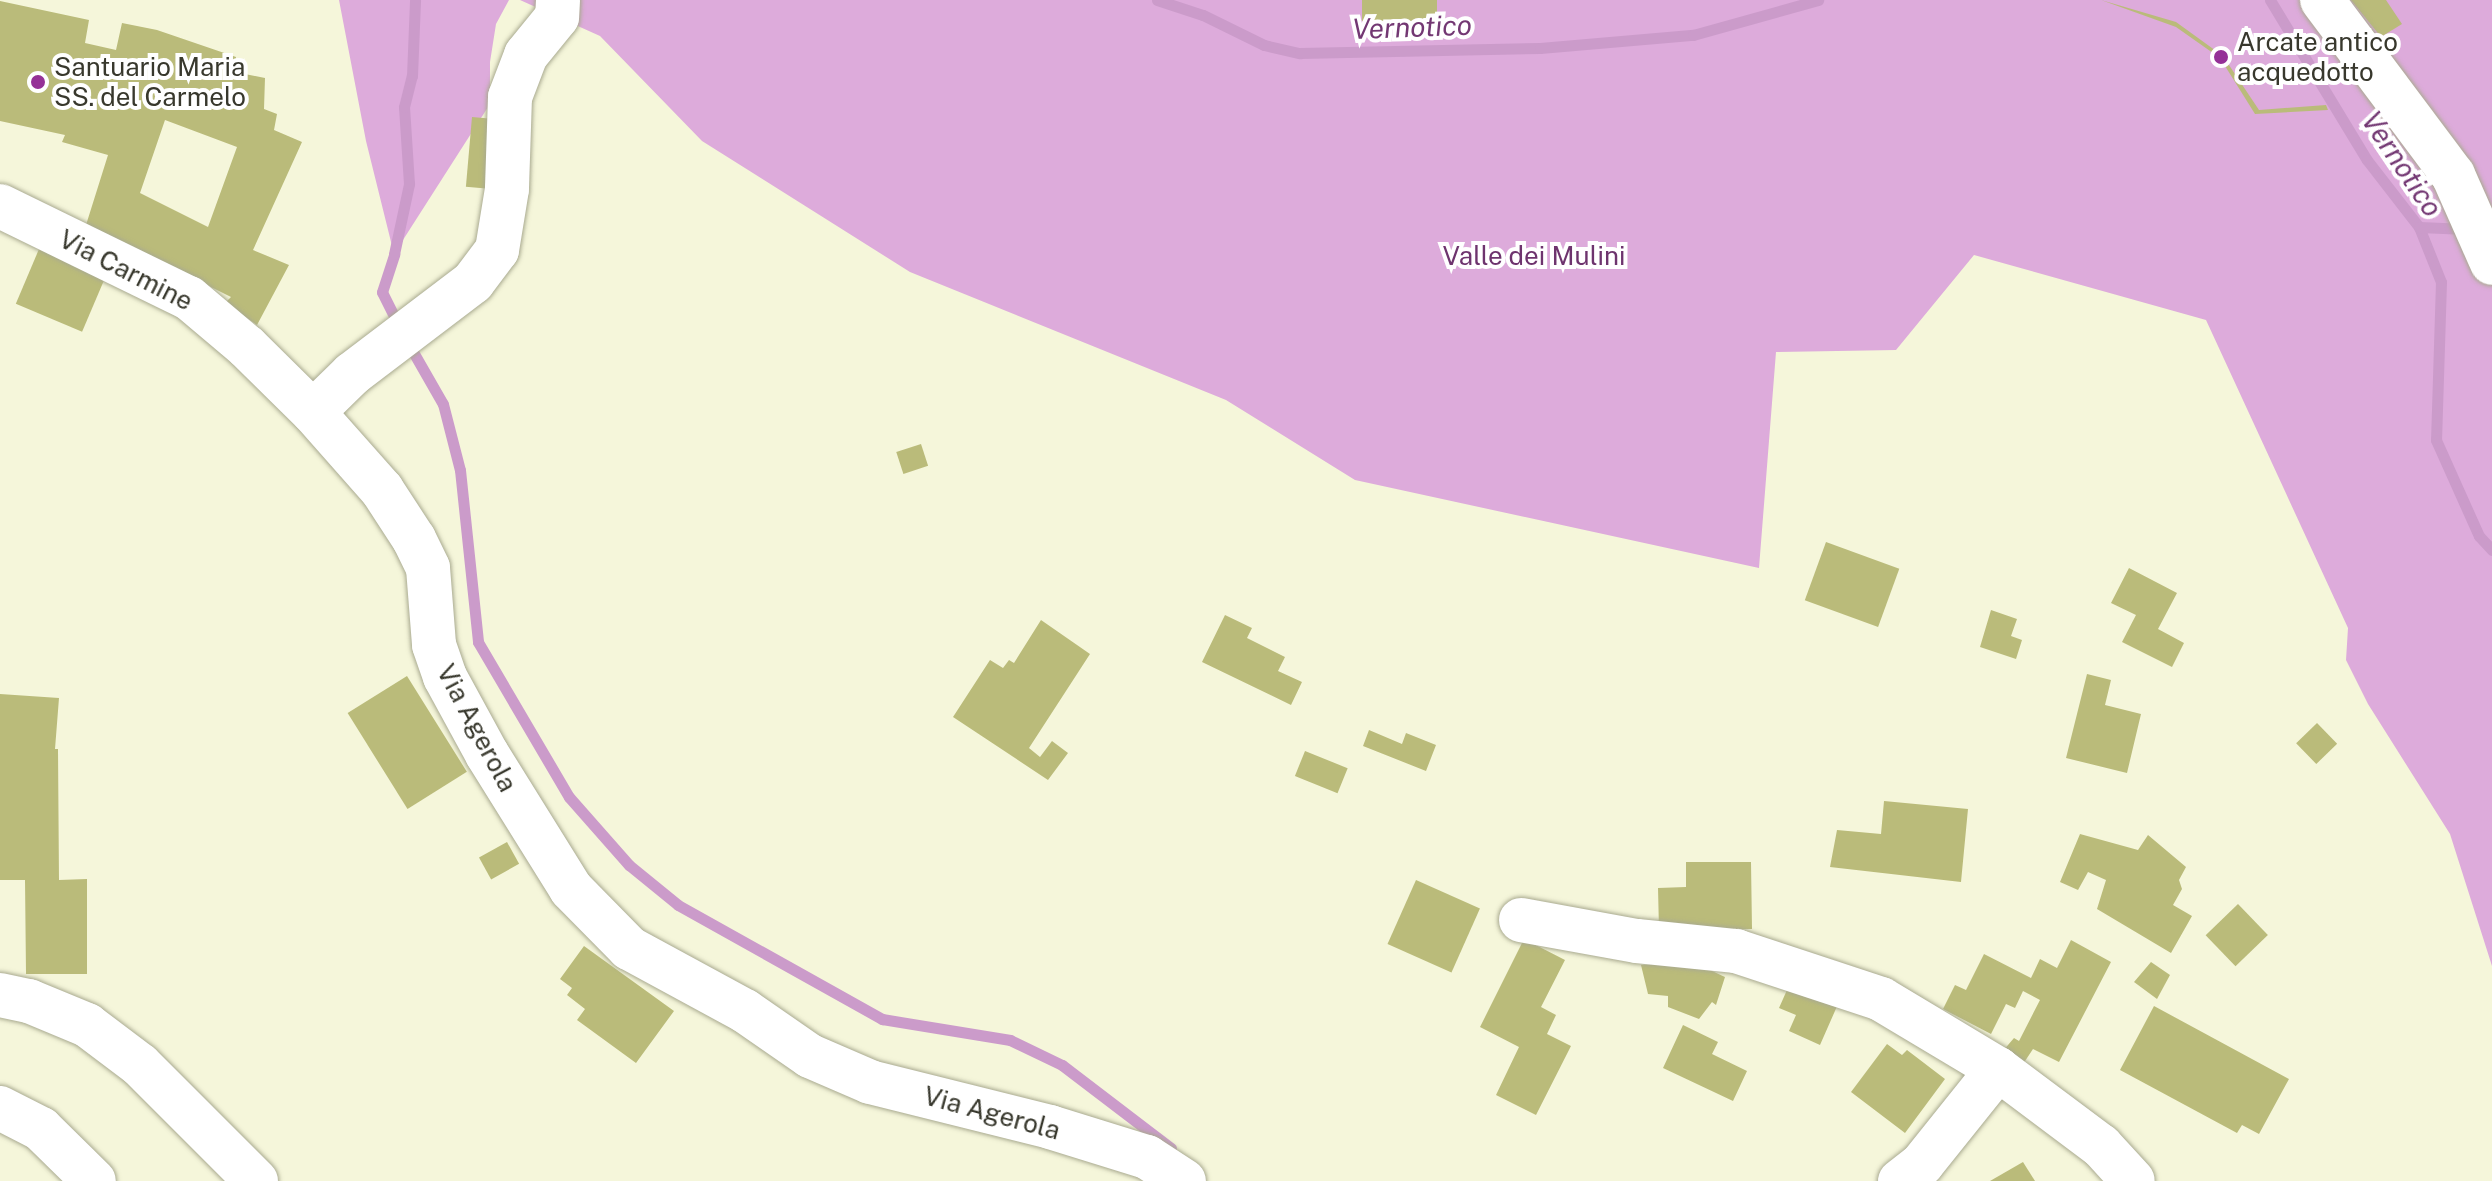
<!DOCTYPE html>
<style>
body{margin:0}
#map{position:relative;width:2492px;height:1181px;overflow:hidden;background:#f5f6da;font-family:"Public Sans",sans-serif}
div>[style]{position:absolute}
.forest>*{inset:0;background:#ddabdb}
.stream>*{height:11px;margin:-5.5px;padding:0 5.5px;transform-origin:5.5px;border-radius:5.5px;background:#cb9bca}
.building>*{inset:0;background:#babb7a;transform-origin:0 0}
.roads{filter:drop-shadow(0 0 2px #a9aa90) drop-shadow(0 0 2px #a9aa90)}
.minor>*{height:44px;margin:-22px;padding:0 22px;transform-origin:22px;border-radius:22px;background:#fff}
.major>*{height:44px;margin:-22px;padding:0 22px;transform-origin:22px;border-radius:22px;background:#fff}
.dots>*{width:22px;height:22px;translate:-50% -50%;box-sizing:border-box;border:4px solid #fff;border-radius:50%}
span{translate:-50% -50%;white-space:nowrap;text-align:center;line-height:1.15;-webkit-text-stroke:8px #fff;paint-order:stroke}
.poi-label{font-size:26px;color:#38382d}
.left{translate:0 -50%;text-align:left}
.park-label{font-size:26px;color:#6e346e}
.street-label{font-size:26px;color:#38382d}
.water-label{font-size:28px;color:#733873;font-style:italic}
</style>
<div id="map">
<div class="forest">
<div style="clip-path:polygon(339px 0,509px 0,496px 24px,490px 62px,490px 104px,394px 254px,366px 141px)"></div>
<div style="clip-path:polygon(520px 0,2492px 0,2492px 966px,2450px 834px,2368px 704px,2346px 660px,2348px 628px,2206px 320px,1974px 255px,1896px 350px,1776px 352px,1759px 568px,1355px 480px,1226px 400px,910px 272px,702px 141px,600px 36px)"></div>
</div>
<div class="stream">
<div style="left:1157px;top:0;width:48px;rotate:18.1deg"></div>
<div style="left:1203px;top:15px;width:68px;rotate:26.2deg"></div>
<div style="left:1264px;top:45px;width:37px;rotate:13deg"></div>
<div style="left:1300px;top:53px;width:240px;rotate:-1.2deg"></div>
<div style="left:1540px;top:48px;width:154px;rotate:-4.9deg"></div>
<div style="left:1693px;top:35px;width:130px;rotate:-15.6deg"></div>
<div style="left:2270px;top:0;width:187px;rotate:58.8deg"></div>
<div style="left:2367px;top:160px;width:85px;rotate:52.2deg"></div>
<div style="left:2419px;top:227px;width:59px;rotate:68.2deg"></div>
<div style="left:2441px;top:282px;width:158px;rotate:91.8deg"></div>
<div style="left:2436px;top:440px;width:105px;rotate:65.9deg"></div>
<div style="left:2479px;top:536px;width:19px;rotate:47deg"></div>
<div style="left:2419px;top:227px;width:48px;rotate:2.4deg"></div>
<div style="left:400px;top:328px;width:40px;rotate:-116.6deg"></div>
<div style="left:382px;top:292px;width:40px;rotate:-72deg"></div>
<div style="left:394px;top:254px;width:72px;rotate:-77.9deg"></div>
<div style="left:409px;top:184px;width:77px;rotate:-93.7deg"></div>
<div style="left:404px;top:107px;width:32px;rotate:-76deg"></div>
<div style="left:412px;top:76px;width:76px;rotate:-87.7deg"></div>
<div style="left:408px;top:343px;width:70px;rotate:60.2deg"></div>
<div style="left:443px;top:404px;width:68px;rotate:75.6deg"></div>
<div style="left:460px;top:470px;width:173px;rotate:84deg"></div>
<div style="left:478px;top:642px;width:180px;rotate:59.6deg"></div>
<div style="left:569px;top:797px;width:91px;rotate:48.6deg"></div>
<div style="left:629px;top:865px;width:63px;rotate:39.2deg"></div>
<div style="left:678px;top:905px;width:234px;rotate:29.2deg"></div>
<div style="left:882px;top:1019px;width:130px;rotate:9.3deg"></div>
<div style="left:1010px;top:1040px;width:58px;rotate:25.7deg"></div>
<div style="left:1062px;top:1065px;width:137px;rotate:37.3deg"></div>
</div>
<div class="building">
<div style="left:1362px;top:0;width:75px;height:21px"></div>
<div style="clip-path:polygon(2101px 0,2176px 22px,2223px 56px,2259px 110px,2326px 105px,2328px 110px,2255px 114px,2220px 58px,2176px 27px)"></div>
<div style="clip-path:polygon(2351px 0,2386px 0,2402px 24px,2381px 37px)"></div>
<div style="clip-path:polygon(evenodd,0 1px,89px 20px,85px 43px,116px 50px,122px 23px,157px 30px,236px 57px,235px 72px,265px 78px,264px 109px,277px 114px,274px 130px,302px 142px,253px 250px,289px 265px,257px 325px,225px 303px,231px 297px,86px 225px,108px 155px,62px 142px,65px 135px,0 121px,0 1px,165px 120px,237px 147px,208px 227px,140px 193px,165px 120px)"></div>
<div style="left:472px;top:117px;width:23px;height:70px;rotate:5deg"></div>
<div style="left:42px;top:242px;width:72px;height:67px;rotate:23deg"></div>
<div style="left:921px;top:444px;width:23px;height:26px;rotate:72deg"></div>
<div style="left:1826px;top:542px;width:78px;height:62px;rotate:20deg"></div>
<div style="clip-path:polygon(2129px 568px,2177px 593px,2158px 629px,2184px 643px,2172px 667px,2122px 642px,2136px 615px,2111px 603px)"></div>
<div style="clip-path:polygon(1991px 610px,2017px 619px,2011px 636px,2022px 640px,2016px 659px,1980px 647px)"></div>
<div style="clip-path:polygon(1225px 615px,1252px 628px,1247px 638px,1285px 657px,1278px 671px,1302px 682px,1291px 705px,1202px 662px)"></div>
<div style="clip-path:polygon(1041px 620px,1090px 654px,1029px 748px,1040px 757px,1052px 741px,1068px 753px,1048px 780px,953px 717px,990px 660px,1003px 668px,1009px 660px,1014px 663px)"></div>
<div style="clip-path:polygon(2087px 674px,2111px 680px,2105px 705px,2141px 714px,2127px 773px,2066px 758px)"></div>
<div style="left:407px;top:676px;width:113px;height:70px;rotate:58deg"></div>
<div style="clip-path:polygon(0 694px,59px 698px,55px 749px,58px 749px,59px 880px,87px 879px,87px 974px,26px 974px,25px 880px,0 880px)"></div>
<div style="left:2317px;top:723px;width:29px;height:29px;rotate:46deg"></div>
<div style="clip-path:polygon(1369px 730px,1402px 744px,1406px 733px,1436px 745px,1426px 771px,1363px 746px)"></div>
<div style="left:1305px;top:751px;width:46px;height:27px;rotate:22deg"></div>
<div style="clip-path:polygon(1884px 801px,1968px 809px,1961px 882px,1830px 867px,1837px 830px,1881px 834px)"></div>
<div style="clip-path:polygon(2080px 834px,2138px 850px,2148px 835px,2186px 867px,2179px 880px,2182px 889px,2173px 905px,2192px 916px,2171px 953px,2097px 909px,2106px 880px,2088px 872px,2078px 890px,2060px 882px)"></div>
<div style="left:507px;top:842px;width:25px;height:32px;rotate:61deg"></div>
<div style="clip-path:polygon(1686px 862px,1751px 862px,1752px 929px,1659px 930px,1658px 888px,1686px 887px)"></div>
<div style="left:1416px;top:880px;width:70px;height:70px;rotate:24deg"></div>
<div style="left:2238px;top:904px;width:43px;height:45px;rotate:46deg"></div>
<div style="clip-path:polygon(1524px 939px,1565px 960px,1541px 1007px,1556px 1015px,1547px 1034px,1571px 1046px,1536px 1115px,1496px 1095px,1519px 1047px,1480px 1027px)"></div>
<div style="clip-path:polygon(2071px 940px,2111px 962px,2059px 1062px,2033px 1049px,2023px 1064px,2002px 1052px,2014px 1038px,2019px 1041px,2040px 1000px,2023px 991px,2015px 1008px,2006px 1004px,1991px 1034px,1943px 1009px,1955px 985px,1966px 990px,1984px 954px,2031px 978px,2040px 959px,2057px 968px)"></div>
<div style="clip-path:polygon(584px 946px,674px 1011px,636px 1063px,577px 1020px,585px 1009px,567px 995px,572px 988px,560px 979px)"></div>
<div style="clip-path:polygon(2151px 962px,2170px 975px,2157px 999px,2134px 982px)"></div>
<div style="clip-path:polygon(1669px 963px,1713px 964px,1712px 971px,1725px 977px,1716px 1005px,1712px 1002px,1699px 1019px,1668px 1007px,1668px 996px,1648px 994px,1641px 965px)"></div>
<div style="clip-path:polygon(1791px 981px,1842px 995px,1820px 1045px,1789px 1031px,1796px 1015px,1779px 1008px)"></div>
<div style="clip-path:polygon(2154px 1006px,2289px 1079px,2259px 1134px,2242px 1125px,2237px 1133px,2120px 1070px)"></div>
<div style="clip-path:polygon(1683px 1025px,1718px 1042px,1712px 1054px,1747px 1071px,1733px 1101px,1663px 1068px)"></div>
<div style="clip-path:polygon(1887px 1044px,1902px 1055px,1907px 1050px,1945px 1079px,1905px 1133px,1851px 1092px)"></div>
<div style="clip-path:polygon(2023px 1162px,2035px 1181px,1990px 1181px)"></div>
</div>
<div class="roads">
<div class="minor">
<div style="left:558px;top:0;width:17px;rotate:93deg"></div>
<div style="left:557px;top:17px;width:49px;rotate:129.2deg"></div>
<div style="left:526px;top:55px;width:45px;rotate:110.9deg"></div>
<div style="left:510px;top:97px;width:92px;rotate:91.9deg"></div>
<div style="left:507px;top:189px;width:62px;rotate:99.3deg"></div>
<div style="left:497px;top:250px;width:40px;rotate:127deg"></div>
<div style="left:473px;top:282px;width:152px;rotate:142.8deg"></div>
<div style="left:352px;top:374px;width:54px;rotate:135.7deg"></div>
<div style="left:313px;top:412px;width:104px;rotate:48.5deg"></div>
<div style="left:382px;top:490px;width:59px;rotate:56.9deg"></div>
<div style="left:414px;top:539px;width:32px;rotate:64deg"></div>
<div style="left:428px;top:568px;width:77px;rotate:85.5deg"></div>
<div style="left:434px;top:645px;width:34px;rotate:71deg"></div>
<div style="left:445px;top:677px;width:88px;rotate:61.4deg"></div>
<div style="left:487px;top:754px;width:159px;rotate:58.1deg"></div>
<div style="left:571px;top:889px;width:83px;rotate:45.5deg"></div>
<div style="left:629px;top:948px;width:132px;rotate:28.5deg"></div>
<div style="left:745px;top:1011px;width:79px;rotate:34.7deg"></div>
<div style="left:810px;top:1056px;width:65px;rotate:23.4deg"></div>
<div style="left:870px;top:1082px;width:186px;rotate:14deg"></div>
<div style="left:1050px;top:1127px;width:102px;rotate:17.2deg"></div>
<div style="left:1147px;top:1157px;width:44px;rotate:33deg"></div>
<div style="left:2322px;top:0;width:219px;rotate:53.2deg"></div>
<div style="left:2453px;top:175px;width:96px;rotate:66.1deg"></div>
<div style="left:0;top:206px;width:210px;rotate:26deg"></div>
<div style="left:189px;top:298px;width:76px;rotate:40.2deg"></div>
<div style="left:247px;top:347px;width:93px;rotate:44.6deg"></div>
<div style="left:1521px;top:920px;width:118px;rotate:10.3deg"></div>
<div style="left:1637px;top:941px;width:100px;rotate:5.8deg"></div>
<div style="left:1736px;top:951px;width:153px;rotate:18.3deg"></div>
<div style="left:1881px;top:999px;width:136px;rotate:30.9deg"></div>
<div style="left:1998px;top:1069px;width:122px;rotate:128.7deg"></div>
<div style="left:1922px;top:1164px;width:28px;rotate:142deg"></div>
<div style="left:0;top:995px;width:30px;rotate:12deg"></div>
<div style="left:29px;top:1001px;width:63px;rotate:22.5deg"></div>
<div style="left:87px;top:1025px;width:66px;rotate:37deg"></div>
<div style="left:140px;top:1065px;width:164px;rotate:45deg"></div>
<div style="left:1998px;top:1069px;width:129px;rotate:36.8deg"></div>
<div style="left:2101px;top:1146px;width:47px;rotate:47.6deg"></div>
</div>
<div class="major">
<div style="left:0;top:1108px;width:46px;rotate:27.1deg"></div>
<div style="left:41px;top:1129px;width:74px;rotate:44.5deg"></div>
</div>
</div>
<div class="dots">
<div style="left:2221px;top:57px;background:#953197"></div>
<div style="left:38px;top:82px;background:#953197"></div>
</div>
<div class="poi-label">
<span class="left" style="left:2237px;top:57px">Arcate antico<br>acquedotto</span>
<span class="left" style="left:54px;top:82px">Santuario Maria<br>SS. del Carmelo</span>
</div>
<div class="park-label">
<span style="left:1534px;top:256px">Valle dei Mulini</span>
</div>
<div class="street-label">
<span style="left:126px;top:270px;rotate:27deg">Via Carmine</span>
<span style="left:477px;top:728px;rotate:62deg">Via Agerola</span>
<span style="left:992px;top:1113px;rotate:15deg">Via Agerola</span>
</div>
<div class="water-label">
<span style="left:1412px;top:27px;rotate:-2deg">Vernotico</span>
<span style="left:2402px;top:164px;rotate:56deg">Vernotico</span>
</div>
</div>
